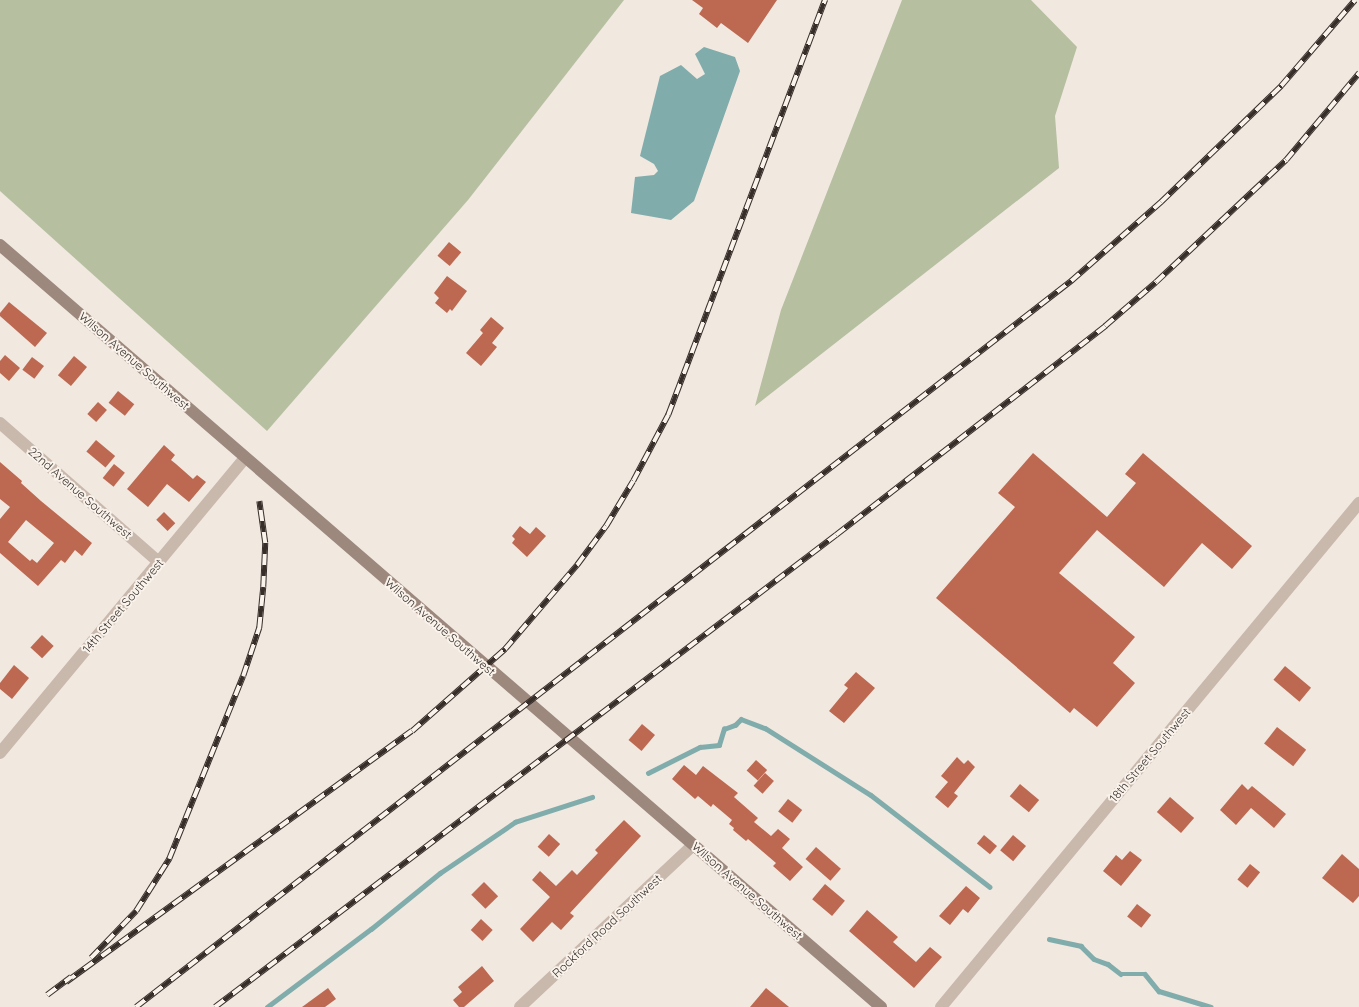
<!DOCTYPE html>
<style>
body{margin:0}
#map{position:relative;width:1359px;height:1007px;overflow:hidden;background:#f1e8e0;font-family:Quicksand,sans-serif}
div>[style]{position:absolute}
.green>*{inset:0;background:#b6bfa0}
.water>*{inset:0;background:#80acac}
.stream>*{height:4.5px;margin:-2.25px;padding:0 2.25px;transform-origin:2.25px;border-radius:2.25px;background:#80acac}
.building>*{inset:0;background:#bd6952;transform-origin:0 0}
.minor>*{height:12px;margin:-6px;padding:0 6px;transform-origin:6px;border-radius:6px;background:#c9b8ac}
.tertiary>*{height:12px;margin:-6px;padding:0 6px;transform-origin:6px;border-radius:6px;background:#c9b8ac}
.secondary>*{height:12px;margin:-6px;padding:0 6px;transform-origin:6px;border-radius:6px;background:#9c887d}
.rail>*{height:5.5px;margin-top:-2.75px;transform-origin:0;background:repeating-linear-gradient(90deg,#f9f3ec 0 11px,#372e2a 0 22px);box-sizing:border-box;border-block:1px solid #372e2a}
span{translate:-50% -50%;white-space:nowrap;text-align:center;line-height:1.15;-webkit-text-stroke:4px #f9f3ec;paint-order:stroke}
.street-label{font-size:12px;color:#372e2a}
</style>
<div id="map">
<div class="green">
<div style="clip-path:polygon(0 0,624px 0,468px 200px,267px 431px,0 191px)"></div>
<div style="clip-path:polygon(902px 0,1031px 0,1077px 47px,1055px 116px,1059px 168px,755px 406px,781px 310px)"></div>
</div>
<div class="water">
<div style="clip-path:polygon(704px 47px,735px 57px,740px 71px,694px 201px,671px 220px,631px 213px,635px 177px,654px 175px,658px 171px,654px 164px,640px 156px,660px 76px,681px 65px,697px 79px,705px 74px,695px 54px)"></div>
</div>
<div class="stream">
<div style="left:648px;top:773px;width:58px;rotate:-26.6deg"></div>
<div style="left:700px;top:747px;width:19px;rotate:-6deg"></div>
<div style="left:719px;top:745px;width:17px;rotate:-73deg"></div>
<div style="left:724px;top:729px;width:12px;rotate:-20deg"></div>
<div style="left:735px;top:725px;width:8px;rotate:-45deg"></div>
<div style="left:741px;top:719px;width:26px;rotate:21deg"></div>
<div style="left:765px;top:728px;width:125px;rotate:32.3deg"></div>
<div style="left:871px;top:795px;width:150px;rotate:37.7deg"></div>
<div style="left:1049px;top:939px;width:33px;rotate:12deg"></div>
<div style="left:1081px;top:946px;width:18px;rotate:45deg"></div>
<div style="left:1094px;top:959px;width:15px;rotate:20deg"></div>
<div style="left:1108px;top:964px;width:16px;rotate:38deg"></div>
<div style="left:1121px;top:974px;width:24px"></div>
<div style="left:1145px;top:974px;width:22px;rotate:51deg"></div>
<div style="left:1159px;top:991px;width:54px;rotate:17.1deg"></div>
<div style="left:267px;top:1007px;width:130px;rotate:-36.9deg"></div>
<div style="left:371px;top:929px;width:89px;rotate:-39.1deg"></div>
<div style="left:440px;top:873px;width:91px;rotate:-34.2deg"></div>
<div style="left:515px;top:822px;width:81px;rotate:-18deg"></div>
</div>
<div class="building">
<div style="clip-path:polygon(692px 0,777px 0,748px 43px,721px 23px,717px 28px,699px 14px,703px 8px)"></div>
<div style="left:449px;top:242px;width:16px;height:18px;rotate:40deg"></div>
<div style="clip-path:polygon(447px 276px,467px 291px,452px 311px,450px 309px,447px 313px,435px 303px,439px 298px,434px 293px)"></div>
<div style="clip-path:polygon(9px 302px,47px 333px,35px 347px,0 316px,0 313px)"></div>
<div style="clip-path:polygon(491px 317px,504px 328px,492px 343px,497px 347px,481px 366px,466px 353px,483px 333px,480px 330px)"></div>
<div style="clip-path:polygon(5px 355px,20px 368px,9px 381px,0 373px,0 361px)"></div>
<div style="left:74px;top:356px;width:17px;height:25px;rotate:40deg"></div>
<div style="left:32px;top:357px;width:15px;height:16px;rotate:37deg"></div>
<div style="left:118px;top:391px;width:21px;height:15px;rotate:39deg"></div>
<div style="left:98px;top:402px;width:12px;height:16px;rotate:42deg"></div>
<div style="left:96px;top:440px;width:25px;height:15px;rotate:40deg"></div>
<div style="clip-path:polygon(164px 445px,175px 455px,171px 460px,176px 464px,193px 479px,197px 475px,206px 482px,189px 502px,167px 484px,148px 507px,127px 489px)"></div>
<div style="clip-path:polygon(1033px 453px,1107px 517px,1136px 483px,1125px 474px,1143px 453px,1252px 546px,1232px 569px,1202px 543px,1164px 587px,1097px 530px,1059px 573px,1135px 637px,1113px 663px,1135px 683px,1097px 727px,1074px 708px,1070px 713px,936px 598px,1015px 507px,998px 493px)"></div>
<div style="clip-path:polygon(evenodd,0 462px,22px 481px,21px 483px,41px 501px,92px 543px,82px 556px,75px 550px,65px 563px,61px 560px,38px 586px,0 553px,0 519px,10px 507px,0 499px,0 462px,26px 520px,54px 543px,37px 563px,32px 559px,30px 561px,8px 542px,26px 520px)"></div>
<div style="left:114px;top:464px;width:14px;height:18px;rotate:39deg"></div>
<div style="left:164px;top:512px;width:16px;height:11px;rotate:45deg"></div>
<div style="clip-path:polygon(520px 526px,530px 534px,536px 527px,546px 536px,527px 557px,512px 543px,515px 539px,512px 536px)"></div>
<div style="left:42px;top:635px;width:16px;height:17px;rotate:43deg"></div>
<div style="clip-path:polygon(14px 665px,29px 678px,12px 699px,0 689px,0 683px)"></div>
<div style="left:1285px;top:666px;width:34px;height:18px;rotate:40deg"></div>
<div style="clip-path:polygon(856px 672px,875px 688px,844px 723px,829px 711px,848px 688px,844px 685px)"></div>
<div style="left:642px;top:724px;width:17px;height:21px;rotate:40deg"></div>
<div style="left:1277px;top:727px;width:37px;height:21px;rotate:38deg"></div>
<div style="clip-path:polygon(957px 757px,964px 764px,968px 760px,975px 767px,954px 793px,958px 796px,948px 808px,935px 797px,948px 782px,941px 776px)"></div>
<div style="left:756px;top:760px;width:15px;height:14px;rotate:42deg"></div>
<div style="clip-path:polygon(684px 765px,696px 775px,703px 766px,738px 793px,734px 797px,758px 818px,754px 822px,771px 836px,778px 829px,790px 839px,782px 848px,803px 867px,790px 881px,773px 866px,776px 863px,748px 839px,746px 841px,733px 830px,734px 828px,729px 824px,732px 820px,713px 804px,711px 807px,698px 796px,695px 799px,672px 779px)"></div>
<div style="left:765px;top:773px;width:12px;height:17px;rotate:42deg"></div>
<div style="left:1020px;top:784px;width:25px;height:16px;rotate:40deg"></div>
<div style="clip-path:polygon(1242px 784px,1248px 790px,1252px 786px,1286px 814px,1274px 828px,1251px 808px,1236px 825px,1220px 810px)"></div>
<div style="left:1170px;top:797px;width:32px;height:20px;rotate:41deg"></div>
<div style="left:788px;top:799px;width:18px;height:16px;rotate:38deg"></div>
<div style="clip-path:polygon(624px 820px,641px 836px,570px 913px,574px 916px,561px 930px,552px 922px,533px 942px,520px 929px,550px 897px,532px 880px,540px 871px,556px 886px,572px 870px,577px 875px,598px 853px,595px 850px)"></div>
<div style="left:549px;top:834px;width:15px;height:17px;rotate:42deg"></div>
<div style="left:984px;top:835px;width:17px;height:11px;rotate:40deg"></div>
<div style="left:1013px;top:835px;width:17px;height:20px;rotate:40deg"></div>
<div style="left:816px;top:847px;width:33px;height:16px;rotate:41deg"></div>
<div style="clip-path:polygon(1130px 851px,1142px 860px,1121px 886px,1103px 871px,1116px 855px,1122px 860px)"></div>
<div style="clip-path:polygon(1342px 854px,1359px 869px,1359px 896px,1353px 903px,1322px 878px)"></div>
<div style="left:1250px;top:864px;width:13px;height:20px;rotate:39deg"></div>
<div style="left:484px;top:882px;width:20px;height:18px;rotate:45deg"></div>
<div style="left:825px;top:884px;width:26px;height:20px;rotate:40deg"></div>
<div style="clip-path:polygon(966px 886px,980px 898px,968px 913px,963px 909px,950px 925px,939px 916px)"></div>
<div style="left:1137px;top:904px;width:18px;height:16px;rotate:38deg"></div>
<div style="clip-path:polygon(867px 910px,898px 937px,893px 942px,916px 962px,930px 947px,942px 957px,914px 988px,849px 931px)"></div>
<div style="left:481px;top:919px;width:16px;height:15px;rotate:43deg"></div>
<div style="clip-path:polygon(482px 966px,494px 981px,464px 1007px,459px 1007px,453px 1000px,462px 992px,458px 987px)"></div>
<div style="clip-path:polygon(328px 988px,336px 999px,325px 1007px,302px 1007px)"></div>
<div style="clip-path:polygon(766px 988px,789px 1007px,750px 1007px)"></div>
</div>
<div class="minor">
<div style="left:0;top:423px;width:211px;rotate:41.2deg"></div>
<div style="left:0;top:753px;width:383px;rotate:-50.3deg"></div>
</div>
<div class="tertiary">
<div style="left:520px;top:1007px;width:237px;rotate:-43.1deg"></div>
<div style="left:941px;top:1007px;width:655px;rotate:-50.33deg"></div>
</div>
<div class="secondary">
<div style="left:0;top:245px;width:1165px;rotate:40.86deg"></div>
</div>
<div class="rail">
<div style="left:91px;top:958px;width:65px;rotate:-46.2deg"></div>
<div style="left:136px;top:911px;width:62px;rotate:-57.6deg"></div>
<div style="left:169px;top:859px;width:197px;rotate:-68deg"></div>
<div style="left:243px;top:676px;width:51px;rotate:-71.6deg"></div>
<div style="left:259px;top:628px;width:41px;rotate:-84.4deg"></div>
<div style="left:263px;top:587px;width:44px;rotate:-87.4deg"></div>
<div style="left:265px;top:543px;width:42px;rotate:-98.1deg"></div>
<div style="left:66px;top:982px;width:427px;rotate:-36deg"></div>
<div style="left:412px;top:731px;width:124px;rotate:-41.4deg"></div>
<div style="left:505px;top:649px;width:111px;rotate:-49.4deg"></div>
<div style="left:577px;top:565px;width:49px;rotate:-53.4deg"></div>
<div style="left:606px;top:526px;width:52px;rotate:-59deg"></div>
<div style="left:633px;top:481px;width:75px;rotate:-62.1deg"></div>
<div style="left:668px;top:415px;width:444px;rotate:-69.3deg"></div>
<div style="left:47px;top:995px;width:30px;rotate:-37deg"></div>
<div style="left:136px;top:1007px;width:1184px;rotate:-37.83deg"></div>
<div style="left:1071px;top:281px;width:120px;rotate:-41.3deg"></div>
<div style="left:1161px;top:202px;width:167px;rotate:-44deg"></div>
<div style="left:1281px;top:86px;width:113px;rotate:-49.3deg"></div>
<div style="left:215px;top:1007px;width:780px;rotate:-37.24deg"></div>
<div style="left:836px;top:535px;width:341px;rotate:-37.8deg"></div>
<div style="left:1105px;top:326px;width:67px;rotate:-40.8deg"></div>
<div style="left:1156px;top:282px;width:178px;rotate:-43.2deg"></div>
<div style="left:1286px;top:160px;width:114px;rotate:-50deg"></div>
</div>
<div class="street-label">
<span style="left:134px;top:361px;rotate:41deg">Wilson Avenue Southwest</span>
<span style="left:80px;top:493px;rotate:41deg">22nd Avenue Southwest</span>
<span style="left:123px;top:606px;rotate:-50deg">14th Street Southwest</span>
<span style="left:440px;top:627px;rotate:41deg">Wilson Avenue Southwest</span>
<span style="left:1150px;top:755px;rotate:-50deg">18th Street Southwest</span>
<span style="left:747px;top:891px;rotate:41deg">Wilson Avenue Southwest</span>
<span style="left:607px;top:926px;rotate:-43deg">Rockford Road Southwest</span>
</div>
</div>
